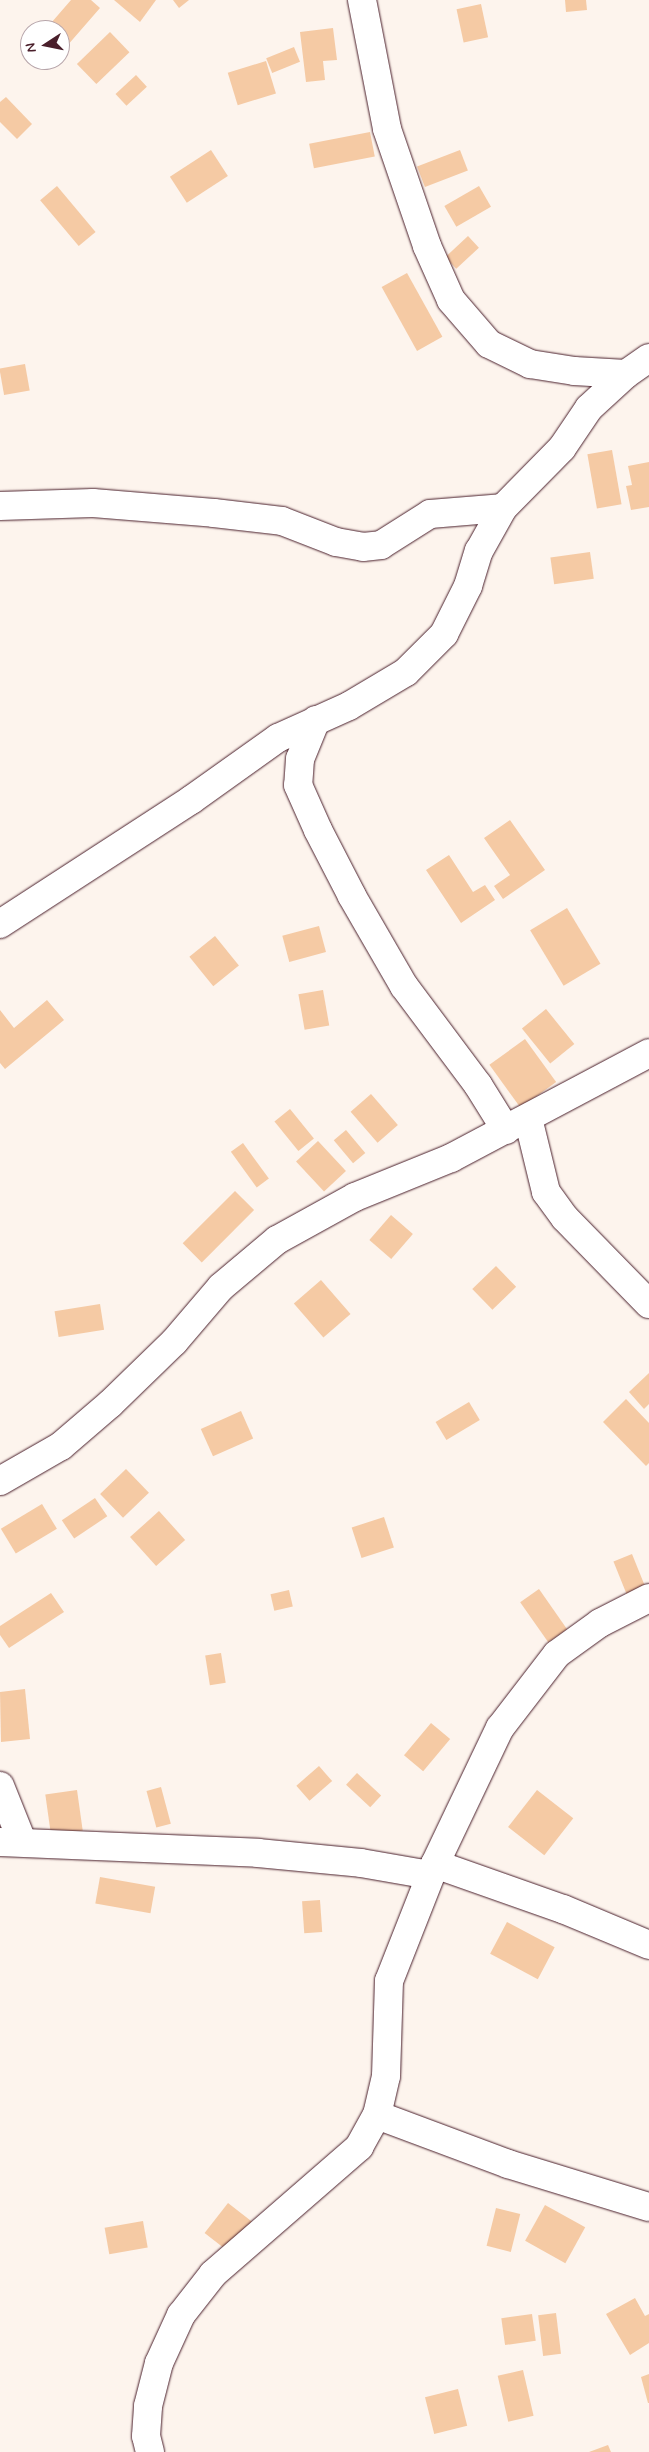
<!DOCTYPE html>
<style>
body{margin:0}
#map{position:relative;width:649px;height:2452px;overflow:hidden;background:#fdf4ed;font-family:Mynerve,sans-serif}
div>[style]{position:absolute}
.building>*{inset:0;background:#f5caa4;transform-origin:0 0}
.roads{filter:drop-shadow(0 0 1px #4a1f2b) drop-shadow(0 0 1px #4a1f2b)}
.minor>*{height:28px;margin:-14px;padding:0 14px;transform-origin:14px;border-radius:14px;background:#fff}
span{translate:-50% -50%;white-space:nowrap;text-align:center;line-height:1.15;-webkit-text-stroke:4px #fff;paint-order:stroke}
.north{position:absolute;left:20px;top:20px;width:50px;height:50px;box-sizing:border-box;background:#fff;border:1px solid #b7a5aa;border-radius:50%;rotate:259deg;font-size:14px;font-weight:700;line-height:20px;text-align:center;color:#4a1f2b}
.north::after{content:'';display:block;margin:auto;width:18px;height:22px;background:#4a1f2b;clip-path:polygon(50% 0,100% 100%,50% 72%,0 100%)}
</style>
<div id="map">
<div class="building">
<div style="clip-path:polygon(71px 0,91px 0,100px 8px,60px 54px,60px 30px,45px 30px)"></div>
<div style="clip-path:polygon(114px 0,156px 0,140px 22px)"></div>
<div style="clip-path:polygon(173px 0,189px 0,179px 8px)"></div>
<div style="clip-path:polygon(565px 0,586px 0,587px 10px,566px 12px)"></div>
<div style="left:481px;top:4px;width:34px;height:25px;rotate:78deg"></div>
<div style="clip-path:polygon(333px 28px,337px 60px,323px 61px,325px 80px,306px 82px,300px 32px)"></div>
<div style="left:110px;top:32px;width:28px;height:46px;rotate:46deg"></div>
<div style="left:294px;top:47px;width:16px;height:30px;rotate:68deg"></div>
<div style="left:266px;top:61px;width:34px;height:40px;rotate:73deg"></div>
<div style="left:136px;top:75px;width:16px;height:28px;rotate:47deg"></div>
<div style="clip-path:polygon(6px 97px,32px 124px,17px 139px,0 122px,0 102px)"></div>
<div style="left:370px;top:132px;width:25px;height:62px;rotate:79deg"></div>
<div style="left:211px;top:150px;width:31px;height:49px;rotate:57deg"></div>
<div style="left:460px;top:150px;width:22px;height:46px;rotate:69deg"></div>
<div style="left:57px;top:186px;width:60px;height:22px;rotate:50deg"></div>
<div style="left:479px;top:186px;width:24px;height:40px;rotate:60deg"></div>
<div style="left:468px;top:236px;width:16px;height:31px;rotate:47deg"></div>
<div style="left:407px;top:273px;width:73px;height:29px;rotate:61deg"></div>
<div style="left:25px;top:364px;width:27px;height:26px;rotate:80deg"></div>
<div style="left:612px;top:450px;width:55px;height:25px;rotate:80deg"></div>
<div style="clip-path:polygon(649px 462px,649px 507px,631px 510px,626px 486px,632px 485px,628px 466px)"></div>
<div style="left:590px;top:552px;width:27px;height:40px;rotate:82deg"></div>
<div style="clip-path:polygon(510px 820px,545px 870px,503px 899px,494px 886px,510px 875px,484px 838px)"></div>
<div style="clip-path:polygon(449px 855px,473px 892px,485px 885px,495px 900px,461px 923px,426px 870px)"></div>
<div style="left:567px;top:908px;width:65px;height:43px;rotate:59deg"></div>
<div style="left:319px;top:926px;width:27px;height:38px;rotate:75deg"></div>
<div style="left:215px;top:936px;width:38px;height:33px;rotate:51deg"></div>
<div style="left:323px;top:990px;width:36px;height:25px;rotate:80deg"></div>
<div style="clip-path:polygon(47px 1000px,64px 1020px,5px 1069px,0 1063px,0 1010px,14px 1028px)"></div>
<div style="left:546px;top:1009px;width:45px;height:31px;rotate:51deg"></div>
<div style="left:525px;top:1039px;width:53px;height:44px;rotate:54deg"></div>
<div style="left:371px;top:1094px;width:41px;height:27px;rotate:49deg"></div>
<div style="left:290px;top:1109px;width:38px;height:20px;rotate:51deg"></div>
<div style="left:346px;top:1130px;width:30px;height:16px;rotate:50deg"></div>
<div style="left:318px;top:1141px;width:41px;height:30px;rotate:47deg"></div>
<div style="left:243px;top:1143px;width:44px;height:15px;rotate:54deg"></div>
<div style="left:235px;top:1191px;width:27px;height:74px;rotate:45deg"></div>
<div style="left:391px;top:1215px;width:29px;height:33px;rotate:41deg"></div>
<div style="left:496px;top:1266px;width:29px;height:33px;rotate:46deg"></div>
<div style="left:321px;top:1280px;width:45px;height:36px;rotate:49deg"></div>
<div style="left:100px;top:1304px;width:26px;height:46px;rotate:81deg"></div>
<div style="clip-path:polygon(649px 1373px,649px 1404px,644px 1409px,629px 1392px)"></div>
<div style="clip-path:polygon(626px 1399px,649px 1423px,649px 1463px,646px 1466px,603px 1422px)"></div>
<div style="left:469px;top:1402px;width:21px;height:39px;rotate:59deg"></div>
<div style="left:241px;top:1411px;width:30px;height:44px;rotate:66deg"></div>
<div style="left:126px;top:1469px;width:33px;height:36px;rotate:46deg"></div>
<div style="left:95px;top:1498px;width:22px;height:40px;rotate:56deg"></div>
<div style="left:42px;top:1504px;width:29px;height:48px;rotate:59deg"></div>
<div style="left:159px;top:1511px;width:39px;height:39px;rotate:48deg"></div>
<div style="left:384px;top:1517px;width:32px;height:34px;rotate:72deg"></div>
<div style="left:632px;top:1554px;width:35px;height:20px;rotate:68deg"></div>
<div style="left:539px;top:1589px;width:49px;height:23px;rotate:55deg"></div>
<div style="left:289px;top:1590px;width:17px;height:19px;rotate:77deg"></div>
<div style="clip-path:polygon(51px 1593px,64px 1612px,9px 1648px,0 1635px,0 1626px)"></div>
<div style="left:221px;top:1653px;width:30px;height:16px;rotate:81deg"></div>
<div style="clip-path:polygon(25px 1689px,30px 1739px,1px 1742px,0 1692px)"></div>
<div style="left:431px;top:1723px;width:25px;height:42px;rotate:40deg"></div>
<div style="left:319px;top:1766px;width:20px;height:30px;rotate:49deg"></div>
<div style="left:357px;top:1773px;width:33px;height:16px;rotate:43deg"></div>
<div style="left:161px;top:1787px;width:38px;height:15px;rotate:75deg"></div>
<div style="left:77px;top:1790px;width:41px;height:32px;rotate:82deg"></div>
<div style="left:537px;top:1790px;width:46px;height:47px;rotate:38deg"></div>
<div style="left:100px;top:1877px;width:56px;height:27px;rotate:10deg"></div>
<div style="left:320px;top:1900px;width:32px;height:18px;rotate:86deg"></div>
<div style="left:507px;top:1922px;width:54px;height:36px;rotate:28deg"></div>
<div style="left:228px;top:2203px;width:33px;height:38px;rotate:38deg"></div>
<div style="left:545px;top:2205px;width:46px;height:41px;rotate:29deg"></div>
<div style="left:496px;top:2208px;width:25px;height:39px;rotate:14deg"></div>
<div style="left:143px;top:2221px;width:27px;height:39px;rotate:80deg"></div>
<div style="clip-path:polygon(635px 2298px,645px 2316px,649px 2314px,649px 2343px,630px 2355px,606px 2314px)"></div>
<div style="left:556px;top:2313px;width:41px;height:18px;rotate:83deg"></div>
<div style="left:532px;top:2314px;width:27px;height:31px;rotate:82deg"></div>
<div style="left:523px;top:2370px;width:47px;height:26px;rotate:77deg"></div>
<div style="clip-path:polygon(649px 2374px,649px 2403px,648px 2403px,641px 2377px)"></div>
<div style="left:458px;top:2389px;width:38px;height:34px;rotate:76deg"></div>
<div style="clip-path:polygon(608px 2445px,611px 2452px,589px 2452px)"></div>
</div>
<div class="roads">
<div class="minor">
<div style="left:362px;top:0;width:131px;rotate:79deg"></div>
<div style="left:387px;top:129px;width:124px;rotate:71.1deg"></div>
<div style="left:427px;top:246px;width:59px;rotate:66deg"></div>
<div style="left:451px;top:300px;width:58px;rotate:49.2deg"></div>
<div style="left:489px;top:344px;width:46px;rotate:26deg"></div>
<div style="left:530px;top:364px;width:45px;rotate:9deg"></div>
<div style="left:574px;top:371px;width:52px;rotate:3.3deg"></div>
<div style="left:0;top:506px;width:93px;rotate:-1.8deg"></div>
<div style="left:93px;top:503px;width:121px;rotate:4.7deg"></div>
<div style="left:214px;top:513px;width:68px;rotate:6.7deg"></div>
<div style="left:282px;top:521px;width:58px;rotate:21.3deg"></div>
<div style="left:336px;top:542px;width:27px;rotate:10deg"></div>
<div style="left:363px;top:547px;width:18px;rotate:-6deg"></div>
<div style="left:381px;top:545px;width:58px;rotate:-32.3deg"></div>
<div style="left:430px;top:514px;width:73px;rotate:-4.7deg"></div>
<div style="left:316px;top:720px;width:42px;rotate:112.3deg"></div>
<div style="left:300px;top:759px;width:26px;rotate:94deg"></div>
<div style="left:298px;top:785px;width:49px;rotate:66deg"></div>
<div style="left:318px;top:830px;width:74px;rotate:62.7deg"></div>
<div style="left:352px;top:896px;width:104px;rotate:60deg"></div>
<div style="left:404px;top:986px;width:124px;rotate:53.2deg"></div>
<div style="left:478px;top:1085px;width:53px;rotate:58.1deg"></div>
<div style="left:0;top:924px;width:228px;rotate:-33deg"></div>
<div style="left:191px;top:800px;width:107px;rotate:-35.5deg"></div>
<div style="left:278px;top:738px;width:78px;rotate:-24.3deg"></div>
<div style="left:349px;top:706px;width:66px;rotate:-30.8deg"></div>
<div style="left:406px;top:672px;width:54px;rotate:-45deg"></div>
<div style="left:444px;top:634px;width:54px;rotate:-63.4deg"></div>
<div style="left:468px;top:586px;width:37px;rotate:-73deg"></div>
<div style="left:479px;top:551px;width:49px;rotate:-60.8deg"></div>
<div style="left:503px;top:508px;width:84px;rotate:-45.5deg"></div>
<div style="left:562px;top:448px;width:48px;rotate:-56deg"></div>
<div style="left:589px;top:408px;width:50px;rotate:-42.6deg"></div>
<div style="left:626px;top:374px;width:28px;rotate:-35deg"></div>
<div style="left:528px;top:1118px;width:76px;rotate:76.3deg"></div>
<div style="left:546px;top:1192px;width:32px;rotate:54deg"></div>
<div style="left:565px;top:1218px;width:120px;rotate:45.7deg"></div>
<div style="left:0;top:1481px;width:70px;rotate:-29.8deg"></div>
<div style="left:61px;top:1446px;width:65px;rotate:-40.6deg"></div>
<div style="left:110px;top:1404px;width:89px;rotate:-44.1deg"></div>
<div style="left:174px;top:1342px;width:72px;rotate:-49.5deg"></div>
<div style="left:221px;top:1287px;width:73px;rotate:-40deg"></div>
<div style="left:277px;top:1240px;width:89px;rotate:-28.9deg"></div>
<div style="left:355px;top:1197px;width:104px;rotate:-22.1deg"></div>
<div style="left:451px;top:1158px;width:224px;rotate:-27.9deg"></div>
<div style="left:0;top:1786px;width:59px;rotate:68.2deg"></div>
<div style="left:0;top:1842px;width:258px;rotate:2.4deg"></div>
<div style="left:258px;top:1853px;width:103px;rotate:5.5deg"></div>
<div style="left:361px;top:1863px;width:70px;rotate:9.9deg"></div>
<div style="left:435px;top:1864px;width:136px;rotate:19.4deg"></div>
<div style="left:563px;top:1909px;width:93px;rotate:22.7deg"></div>
<div style="left:377px;top:2115px;width:140px;rotate:20.5deg"></div>
<div style="left:508px;top:2164px;width:147px;rotate:17deg"></div>
<div style="left:150px;top:2452px;width:16px;rotate:-104deg"></div>
<div style="left:146px;top:2436px;width:30px;rotate:-86deg"></div>
<div style="left:148px;top:2406px;width:44px;rotate:-75.7deg"></div>
<div style="left:159px;top:2363px;width:53px;rotate:-65.4deg"></div>
<div style="left:181px;top:2315px;width:52px;rotate:-52deg"></div>
<div style="left:213px;top:2274px;width:194px;rotate:-41deg"></div>
<div style="left:359px;top:2147px;width:37px;rotate:-61deg"></div>
<div style="left:377px;top:2115px;width:40px;rotate:-77deg"></div>
<div style="left:386px;top:2076px;width:95px;rotate:-88.2deg"></div>
<div style="left:389px;top:1981px;width:126px;rotate:-68.5deg"></div>
<div style="left:435px;top:1864px;width:151px;rotate:-64.5deg"></div>
<div style="left:500px;top:1728px;width:93px;rotate:-52.4deg"></div>
<div style="left:557px;top:1654px;width:53px;rotate:-35.8deg"></div>
<div style="left:600px;top:1623px;width:55px;rotate:-27deg"></div>
</div>
</div>
<div class="north">N</div>
</div>
